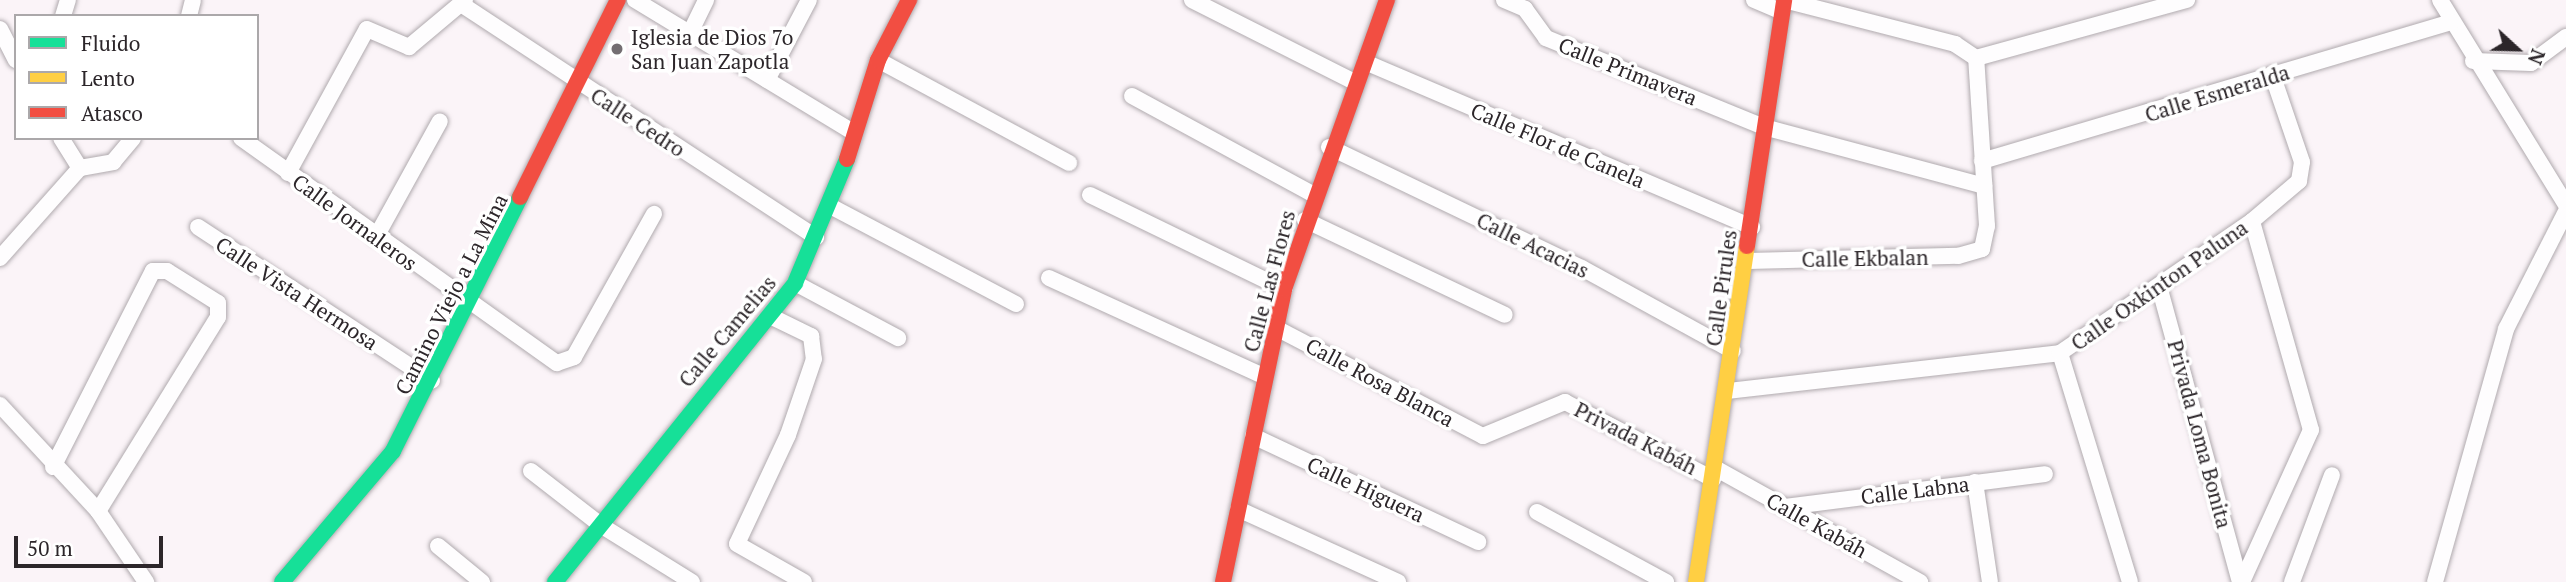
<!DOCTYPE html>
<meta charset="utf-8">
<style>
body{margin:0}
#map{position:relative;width:2566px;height:582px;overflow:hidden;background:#fbf4f8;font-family:"PT Serif",serif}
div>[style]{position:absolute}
.roads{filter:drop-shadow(0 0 2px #b0aaae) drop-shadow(0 0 2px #b0aaae)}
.street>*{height:16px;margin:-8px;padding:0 8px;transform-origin:8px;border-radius:8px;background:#fefdfe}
.fast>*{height:16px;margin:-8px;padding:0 8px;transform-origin:8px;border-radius:8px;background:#16e098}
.slow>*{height:16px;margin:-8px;padding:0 8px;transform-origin:8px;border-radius:8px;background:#ffcf43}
.jam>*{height:16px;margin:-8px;padding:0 8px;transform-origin:8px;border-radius:8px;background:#f24e42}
.dots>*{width:19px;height:19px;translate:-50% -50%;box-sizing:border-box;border:4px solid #fff;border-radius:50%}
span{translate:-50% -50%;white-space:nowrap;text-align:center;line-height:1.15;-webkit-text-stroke:7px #fff;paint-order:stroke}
.poi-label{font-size:21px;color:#2c262a}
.left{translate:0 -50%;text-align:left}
.street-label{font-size:21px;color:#2c262a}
.legend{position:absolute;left:14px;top:14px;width:245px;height:126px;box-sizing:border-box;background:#fff;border:2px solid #aba8aa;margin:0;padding:9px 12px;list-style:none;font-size:21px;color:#2c262a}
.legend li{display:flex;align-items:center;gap:14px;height:35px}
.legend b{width:35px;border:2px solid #aba8aa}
.north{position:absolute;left:2482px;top:14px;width:70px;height:70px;-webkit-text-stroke:5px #fff;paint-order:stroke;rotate:112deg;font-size:19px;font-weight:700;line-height:28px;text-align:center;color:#2c262a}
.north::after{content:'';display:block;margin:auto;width:24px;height:32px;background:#2c262a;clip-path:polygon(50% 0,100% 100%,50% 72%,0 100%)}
.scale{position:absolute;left:14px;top:536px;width:149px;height:32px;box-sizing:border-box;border:4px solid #2c262a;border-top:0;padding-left:9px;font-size:21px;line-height:24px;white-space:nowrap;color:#2c262a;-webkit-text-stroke:5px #fff;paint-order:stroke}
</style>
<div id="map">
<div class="roads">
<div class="street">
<div style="left:635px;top:0;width:253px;rotate:31.2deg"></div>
<div style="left:1192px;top:0;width:184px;rotate:26.8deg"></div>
<div style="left:1504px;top:0;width:23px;rotate:23deg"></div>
<div style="left:1525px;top:9px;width:36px;rotate:54deg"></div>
<div style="left:1546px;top:38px;width:235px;rotate:22.2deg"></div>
<div style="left:1764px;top:127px;width:228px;rotate:15deg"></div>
<div style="left:1754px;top:0;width:30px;rotate:23deg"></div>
<div style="left:1784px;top:0;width:177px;rotate:14.4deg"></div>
<div style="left:1955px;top:44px;width:25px;rotate:34deg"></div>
<div style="left:2440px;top:0;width:241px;rotate:58.4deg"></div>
<div style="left:461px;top:4px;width:425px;rotate:33.3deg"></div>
<div style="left:63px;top:16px;width:17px;rotate:-73deg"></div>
<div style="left:189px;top:16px;width:16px;rotate:-76deg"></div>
<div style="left:0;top:29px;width:35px;rotate:63deg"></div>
<div style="left:690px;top:33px;width:37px;rotate:-64deg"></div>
<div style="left:1976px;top:58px;width:219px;rotate:-15.4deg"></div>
<div style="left:878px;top:60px;width:217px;rotate:28.3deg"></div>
<div style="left:2473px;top:61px;width:58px;rotate:2deg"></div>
<div style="left:2531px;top:63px;width:44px;rotate:-36.6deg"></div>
<div style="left:1365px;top:62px;width:421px;rotate:23.1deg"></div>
<div style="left:767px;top:80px;width:90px;rotate:-62.3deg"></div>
<div style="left:1132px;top:96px;width:207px;rotate:28.5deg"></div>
<div style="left:61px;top:138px;width:36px;rotate:58deg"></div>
<div style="left:80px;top:168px;width:34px;rotate:-10deg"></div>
<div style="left:113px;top:162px;width:31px;rotate:-50deg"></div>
<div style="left:241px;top:138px;width:388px;rotate:35.5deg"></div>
<div style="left:557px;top:363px;width:18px;rotate:-19deg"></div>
<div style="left:574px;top:357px;width:164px;rotate:-60.8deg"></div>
<div style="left:1329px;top:147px;width:280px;rotate:25.6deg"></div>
<div style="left:1582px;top:268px;width:172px;rotate:28.8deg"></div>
<div style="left:1982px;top:161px;width:489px;rotate:-16.5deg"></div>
<div style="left:288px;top:173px;width:164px;rotate:-61.3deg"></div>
<div style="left:367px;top:29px;width:46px;rotate:23.2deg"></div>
<div style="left:409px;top:47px;width:73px;rotate:-40deg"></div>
<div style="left:1090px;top:195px;width:216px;rotate:25.9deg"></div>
<div style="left:832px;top:207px;width:208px;rotate:27.8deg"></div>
<div style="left:1305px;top:220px;width:221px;rotate:25.4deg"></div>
<div style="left:198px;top:227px;width:280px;rotate:33.3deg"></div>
<div style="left:376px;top:237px;width:132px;rotate:-61.1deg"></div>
<div style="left:0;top:258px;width:120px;rotate:-48.4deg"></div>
<div style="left:1748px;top:261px;width:210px;rotate:-1.4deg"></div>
<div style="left:1958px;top:256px;width:25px;rotate:-16deg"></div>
<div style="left:1982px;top:249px;width:24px;rotate:-78deg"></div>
<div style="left:1987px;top:226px;width:168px;rotate:-93.7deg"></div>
<div style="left:1049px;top:278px;width:238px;rotate:24.6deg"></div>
<div style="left:795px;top:283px;width:117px;rotate:28.1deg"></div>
<div style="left:2159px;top:286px;width:307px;rotate:74.7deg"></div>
<div style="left:770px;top:316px;width:46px;rotate:26deg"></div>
<div style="left:811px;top:336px;width:23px;rotate:83deg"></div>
<div style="left:814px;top:359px;width:80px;rotate:108.9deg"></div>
<div style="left:788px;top:435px;width:120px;rotate:115.1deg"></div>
<div style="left:737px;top:544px;width:77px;rotate:29.6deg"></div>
<div style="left:1278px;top:329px;width:231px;rotate:27.6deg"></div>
<div style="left:1483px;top:436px;width:89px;rotate:-22.5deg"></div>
<div style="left:1565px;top:402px;width:167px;rotate:27.5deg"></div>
<div style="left:2060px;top:353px;width:239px;rotate:73deg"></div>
<div style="left:1728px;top:391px;width:334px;rotate:-6.5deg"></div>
<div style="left:2060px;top:353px;width:233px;rotate:-34.5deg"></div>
<div style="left:2252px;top:221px;width:62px;rotate:-40.4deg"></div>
<div style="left:2299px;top:181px;width:19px;rotate:-81deg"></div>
<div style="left:2302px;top:162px;width:93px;rotate:-108.8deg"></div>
<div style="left:0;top:405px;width:144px;rotate:47.2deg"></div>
<div style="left:98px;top:511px;width:86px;rotate:55.9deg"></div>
<div style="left:1253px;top:436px;width:249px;rotate:25.2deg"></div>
<div style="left:53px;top:467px;width:220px;rotate:-63deg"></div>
<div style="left:153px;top:271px;width:14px"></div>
<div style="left:167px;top:271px;width:60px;rotate:32.1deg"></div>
<div style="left:218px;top:303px;width:14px;rotate:90deg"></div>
<div style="left:218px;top:317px;width:228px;rotate:121.7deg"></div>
<div style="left:1715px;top:468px;width:235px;rotate:29.1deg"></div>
<div style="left:531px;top:471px;width:90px;rotate:37.8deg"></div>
<div style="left:602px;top:526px;width:106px;rotate:31.9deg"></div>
<div style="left:1975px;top:482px;width:101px;rotate:81.5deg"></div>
<div style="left:1785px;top:507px;width:262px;rotate:-7.2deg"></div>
<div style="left:1238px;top:509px;width:176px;rotate:24.5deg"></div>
<div style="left:1537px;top:512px;width:147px;rotate:28.5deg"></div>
<div style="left:438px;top:546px;width:57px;rotate:39.3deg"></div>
<div style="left:2242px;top:582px;width:167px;rotate:-65.6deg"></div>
<div style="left:2311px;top:430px;width:217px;rotate:-105.8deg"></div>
<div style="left:2292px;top:582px;width:114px;rotate:-69.5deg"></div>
<div style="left:2435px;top:582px;width:263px;rotate:-74.3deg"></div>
<div style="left:2506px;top:329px;width:132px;rotate:-63deg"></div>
</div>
<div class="fast">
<div style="left:282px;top:582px;width:172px;rotate:-49.7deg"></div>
<div style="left:393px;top:451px;width:284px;rotate:-63.4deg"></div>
<div style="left:555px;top:582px;width:383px;rotate:-51.2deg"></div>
<div style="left:795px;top:283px;width:134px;rotate:-67.2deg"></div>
</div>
<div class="slow">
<div style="left:1696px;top:582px;width:340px;rotate:-81.4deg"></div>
</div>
<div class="jam">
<div style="left:847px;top:159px;width:104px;rotate:-72.6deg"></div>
<div style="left:878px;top:60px;width:68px;rotate:-62.7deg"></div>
<div style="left:520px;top:197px;width:220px;rotate:-63.6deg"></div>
<div style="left:1747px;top:246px;width:249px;rotate:-81.4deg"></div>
<div style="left:1223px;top:582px;width:299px;rotate:-78.2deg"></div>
<div style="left:1284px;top:289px;width:307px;rotate:-70.4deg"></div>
</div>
</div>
<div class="dots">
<div style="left:617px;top:49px;background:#746e72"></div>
</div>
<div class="poi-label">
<span class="left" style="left:631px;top:49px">Iglesia de Dios 7o<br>San Juan Zapotla</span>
</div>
<div class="street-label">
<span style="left:1628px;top:71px;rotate:22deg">Calle Primavera</span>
<span style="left:2217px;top:93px;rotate:-17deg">Calle Esmeralda</span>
<span style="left:638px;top:122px;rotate:33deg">Calle Cedro</span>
<span style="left:1558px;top:145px;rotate:23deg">Calle Flor de Canela</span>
<span style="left:355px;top:222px;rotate:36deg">Calle Jornaleros</span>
<span style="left:1533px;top:245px;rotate:26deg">Calle Acacias</span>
<span style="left:1865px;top:258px;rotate:-1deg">Calle Ekbalan</span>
<span style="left:1269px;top:281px;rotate:-75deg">Calle Las Flores</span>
<span style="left:2159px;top:285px;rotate:-35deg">Calle Oxkinton Paluna</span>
<span style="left:1721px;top:288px;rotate:-82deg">Calle Pirules</span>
<span style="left:297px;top:293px;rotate:33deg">Calle Vista Hermosa</span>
<span style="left:451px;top:294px;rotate:-63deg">Camino Viejo a La Mina</span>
<span style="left:727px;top:331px;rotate:-50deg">Calle Camelias</span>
<span style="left:1380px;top:382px;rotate:28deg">Calle Rosa Blanca</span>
<span style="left:2200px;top:434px;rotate:75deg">Privada Loma Bonita</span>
<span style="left:1636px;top:438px;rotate:27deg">Privada Kabáh</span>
<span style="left:1366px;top:489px;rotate:25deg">Calle Higuera</span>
<span style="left:1915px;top:490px;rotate:-7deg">Calle Labna</span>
<span style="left:1817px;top:525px;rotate:29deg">Calle Kabáh</span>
</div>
<ul class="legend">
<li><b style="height:9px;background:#16e098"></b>Fluido</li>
<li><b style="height:9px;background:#ffcf43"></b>Lento</li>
<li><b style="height:9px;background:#f24e42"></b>Atasco</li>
</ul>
<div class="north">N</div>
<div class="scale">50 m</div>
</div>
